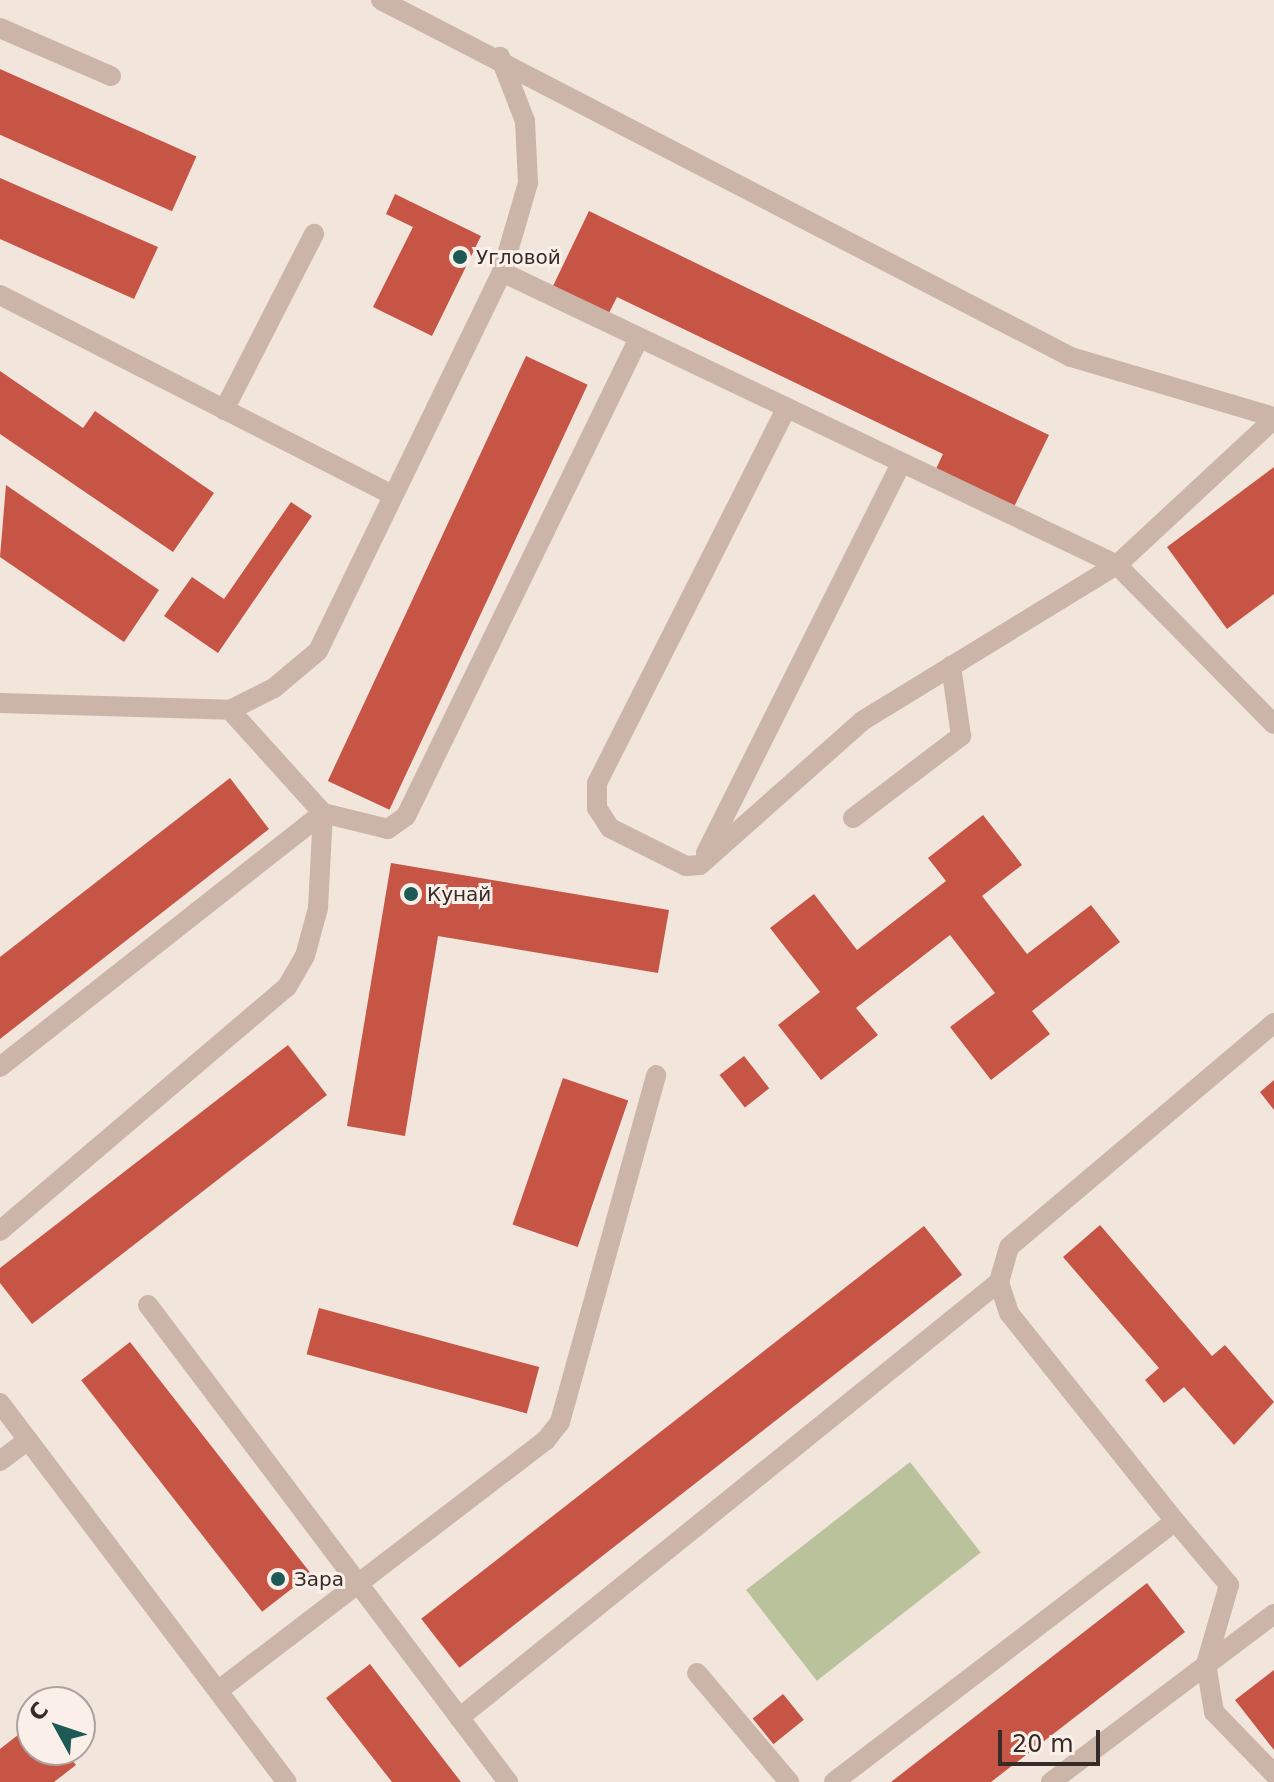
<!DOCTYPE html>
<meta charset="utf-8">
<style>
body{margin:0}
#map{position:relative;width:1274px;height:1782px;overflow:hidden;background:#f2e5dc;font-family:"DejaVu Sans",sans-serif}
div>[style]{position:absolute}
.green>*{inset:0;background:#bac29c;transform-origin:0 0}
.building>*{inset:0;background:#c75546;transform-origin:0 0}
.minor>*{height:20px;margin:-10px;padding:0 10px;transform-origin:10px;border-radius:10px;background:#cbb4a8}
.dots>*{width:22px;height:22px;translate:-50% -50%;box-sizing:border-box;border:4px solid #faf0e9;border-radius:50%}
span{translate:-50% -50%;white-space:nowrap;text-align:center;line-height:1.15;-webkit-text-stroke:6px #faf0e9;paint-order:stroke}
.poi-label{font-size:20px;color:#372b28}
.left{translate:0 -50%;text-align:left}
.north{position:absolute;left:16px;top:1686px;width:80px;height:80px;box-sizing:border-box;background:#faf0e9;border:2px solid #aca19c;border-radius:50%;rotate:310deg;font-size:22px;font-weight:700;line-height:32px;text-align:center;color:#372b28}
.north::after{content:'';display:block;margin:auto;width:28px;height:36px;background:#1d5a56;clip-path:polygon(50% 0,100% 100%,50% 72%,0 100%)}
.scale{position:absolute;left:998px;top:1730px;width:102px;height:36px;box-sizing:border-box;border:4px solid #372b28;border-top:0;padding-left:10px;font-size:24px;line-height:28px;white-space:nowrap;color:#372b28;-webkit-text-stroke:6px #faf0e9;paint-order:stroke}
</style>
<div id="map">
<div class="green">
<div style="left:910px;top:1462px;width:115px;height:208px;rotate:52deg"></div>
</div>
<div class="building">
<div style="left:0;top:69px;width:215px;height:60px;rotate:24deg"></div>
<div style="clip-path:polygon(0 178px,158px 247px,134px 299px,0 239px)"></div>
<div style="clip-path:polygon(395px 194px,481px 236px,432px 336px,373px 307px,413px 227px,386px 214px)"></div>
<div style="clip-path:polygon(589px 211px,1049px 435px,1012px 511px,936px 469px,943px 454px,617px 297px,609px 313px,553px 286px)"></div>
<div style="left:526px;top:356px;width:68px;height:469px;rotate:25deg"></div>
<div style="clip-path:polygon(0 371px,83px 428px,95px 411px,214px 493px,173px 552px,0 434px)"></div>
<div style="clip-path:polygon(1274px 467px,1274px 594px,1227px 629px,1167px 547px)"></div>
<div style="clip-path:polygon(6px 485px,159px 590px,124px 642px,0 557px)"></div>
<div style="clip-path:polygon(291px 502px,312px 516px,218px 653px,164px 616px,192px 577px,224px 599px)"></div>
<div style="clip-path:polygon(230px 778px,269px 829px,0 1039px,0 957px)"></div>
<div style="clip-path:polygon(983px 815px,1022px 865px,982px 896px,1027px 954px,1091px 905px,1120px 942px,1032px 1011px,1050px 1034px,991px 1080px,950px 1027px,995px 993px,950px 935px,856px 1008px,878px 1035px,821px 1080px,778px 1025px,820px 992px,770px 928px,814px 894px,857px 950px,946px 881px,928px 858px)"></div>
<div style="clip-path:polygon(391px 863px,669px 910px,658px 973px,438px 936px,405px 1136px,347px 1126px)"></div>
<div style="clip-path:polygon(288px 1045px,327px 1095px,32px 1324px,0 1283px,0 1268px)"></div>
<div style="left:744px;top:1056px;width:41px;height:31px;rotate:52deg"></div>
<div style="left:563px;top:1078px;width:69px;height:155px;rotate:19deg"></div>
<div style="clip-path:polygon(1274px 1080px,1274px 1110px,1260px 1092px)"></div>
<div style="clip-path:polygon(1100px 1225px,1212px 1356px,1225px 1345px,1274px 1402px,1234px 1445px,1184px 1387px,1164px 1403px,1145px 1380px,1159px 1368px,1063px 1257px)"></div>
<div style="left:924px;top:1226px;width:62px;height:638px;rotate:52deg"></div>
<div style="left:319px;top:1308px;width:228px;height:48px;rotate:15deg"></div>
<div style="left:130px;top:1342px;width:294px;height:62px;rotate:52deg"></div>
<div style="clip-path:polygon(1147px 1583px,1185px 1632px,991px 1782px,891px 1782px)"></div>
<div style="clip-path:polygon(370px 1664px,461px 1782px,392px 1782px,326px 1698px)"></div>
<div style="clip-path:polygon(1274px 1670px,1274px 1750px,1235px 1700px)"></div>
<div style="left:783px;top:1694px;width:33px;height:39px;rotate:51deg"></div>
<div style="clip-path:polygon(32px 1724px,32px 1750px,64px 1750px,76px 1765px,54px 1782px,0 1782px,0 1749px)"></div>
</div>
<div class="minor">
<div style="left:381px;top:0;width:777px;rotate:27.36deg"></div>
<div style="left:1071px;top:357px;width:212px;rotate:16.5deg"></div>
<div style="left:0;top:28px;width:121px;rotate:23.4deg"></div>
<div style="left:502px;top:272px;width:681px;rotate:25.47deg"></div>
<div style="left:0;top:295px;width:439px;rotate:27deg"></div>
<div style="left:224px;top:410px;width:198px;rotate:-62.9deg"></div>
<div style="left:785px;top:411px;width:417px;rotate:116.8deg"></div>
<div style="left:597px;top:783px;width:25px;rotate:90deg"></div>
<div style="left:597px;top:808px;width:24px;rotate:57deg"></div>
<div style="left:610px;top:828px;width:85px;rotate:26.6deg"></div>
<div style="left:686px;top:866px;width:14px;rotate:-4deg"></div>
<div style="left:700px;top:865px;width:217px;rotate:-41.6deg"></div>
<div style="left:862px;top:721px;width:299px;rotate:-31.5deg"></div>
<div style="left:1274px;top:419px;width:214px;rotate:137.1deg"></div>
<div style="left:1117px;top:565px;width:223px;rotate:45.4deg"></div>
<div style="left:0;top:703px;width:230px;rotate:1.7deg"></div>
<div style="left:230px;top:710px;width:49px;rotate:-26.6deg"></div>
<div style="left:274px;top:688px;width:57px;rotate:-40.1deg"></div>
<div style="left:318px;top:651px;width:421px;rotate:-64.1deg"></div>
<div style="left:502px;top:272px;width:93px;rotate:-73.7deg"></div>
<div style="left:528px;top:183px;width:62px;rotate:-92.8deg"></div>
<div style="left:525px;top:121px;width:69px;rotate:-111.3deg"></div>
<div style="left:853px;top:818px;width:136px;rotate:-37.2deg"></div>
<div style="left:961px;top:736px;width:71px;rotate:-98.1deg"></div>
<div style="left:706px;top:853px;width:436px;rotate:-63.4deg"></div>
<div style="left:0;top:1067px;width:411px;rotate:-38.2deg"></div>
<div style="left:323px;top:813px;width:67px;rotate:13.8deg"></div>
<div style="left:388px;top:829px;width:22px;rotate:-36deg"></div>
<div style="left:406px;top:816px;width:530px;rotate:-64.02deg"></div>
<div style="left:0;top:1231px;width:377px;rotate:-40.4deg"></div>
<div style="left:287px;top:987px;width:36px;rotate:-60deg"></div>
<div style="left:305px;top:956px;width:50px;rotate:-74.8deg"></div>
<div style="left:318px;top:908px;width:95px;rotate:-87deg"></div>
<div style="left:323px;top:813px;width:139px;rotate:-132.1deg"></div>
<div style="left:148px;top:1305px;width:598px;rotate:52.96deg"></div>
<div style="left:0;top:1403px;width:475px;rotate:52.9deg"></div>
<div style="left:0;top:1461px;width:35px;rotate:-37deg"></div>
<div style="left:1175px;top:1521px;width:84px;rotate:49.8deg"></div>
<div style="left:1229px;top:1585px;width:82px;rotate:106.2deg"></div>
<div style="left:1206px;top:1664px;width:49px;rotate:80.5deg"></div>
<div style="left:1214px;top:1712px;width:86px;rotate:45.9deg"></div>
<div style="left:697px;top:1673px;width:143px;rotate:49.8deg"></div>
<div style="left:219px;top:1690px;width:412px;rotate:-37.4deg"></div>
<div style="left:546px;top:1440px;width:23px;rotate:-52deg"></div>
<div style="left:560px;top:1422px;width:360px;rotate:-74.5deg"></div>
<div style="left:459px;top:1718px;width:694px;rotate:-38.92deg"></div>
<div style="left:834px;top:1782px;width:429px;rotate:-37.4deg"></div>
<div style="left:1175px;top:1521px;width:266px;rotate:-128.6deg"></div>
<div style="left:1009px;top:1313px;width:33px;rotate:-108deg"></div>
<div style="left:999px;top:1282px;width:36px;rotate:-74deg"></div>
<div style="left:1009px;top:1247px;width:347px;rotate:-40.2deg"></div>
<div style="left:1051px;top:1782px;width:279px;rotate:-37deg"></div>
</div>
<div class="dots">
<div style="left:460px;top:257px;background:#1d5a56"></div>
<div style="left:411px;top:894px;background:#1d5a56"></div>
<div style="left:278px;top:1579px;background:#1d5a56"></div>
</div>
<div class="poi-label">
<span class="left" style="left:476px;top:257px">Угловой</span>
<span class="left" style="left:427px;top:894px">Кунай</span>
<span class="left" style="left:294px;top:1579px">Зара</span>
</div>
<div class="north">С</div>
<div class="scale">20 m</div>
</div>
